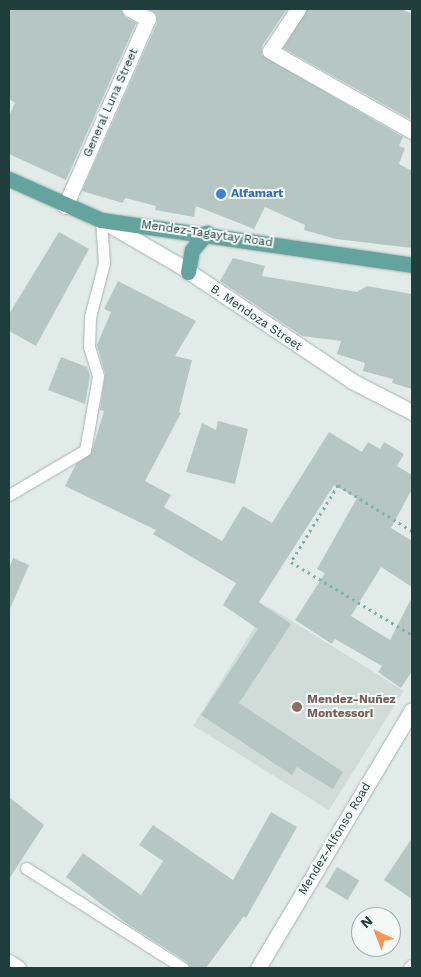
<!DOCTYPE html>
<meta charset="utf-8">
<style>
body{margin:0}
#map{position:relative;width:421px;height:977px;overflow:hidden;background:#e1ece9;font-family:"Work Sans",sans-serif}
div>[style]{position:absolute}
.built>*{inset:0;background:#cfdcd8;transform-origin:0 0}
.building>*{inset:0;background:#b6c7c3;transform-origin:0 0}
.path>*{height:3px;margin-top:-1.5px;transform-origin:0;background:repeating-linear-gradient(90deg,#80b2aa 0 2.5px,transparent 0 6.5px)}
.roads{filter:drop-shadow(0 0 1px #a3b4b1) drop-shadow(0 0 1px #a3b4b1)}
.lane>*{height:11px;margin:-5.5px;padding:0 5.5px;transform-origin:5.5px;border-radius:5.5px;background:#fff}
.street>*{height:15px;margin:-7.5px;padding:0 7.5px;transform-origin:7.5px;border-radius:7.5px;background:#fff}
.secondary>*{height:15px;margin:-7.5px;padding:0 7.5px;transform-origin:7.5px;border-radius:7.5px;background:#fff}
.primary>*{height:15px;margin:-7.5px;padding:0 7.5px;transform-origin:7.5px;border-radius:7.5px;background:#63a49e}
.dots>*{width:14px;height:14px;translate:-50% -50%;box-sizing:border-box;border:2px solid #f2f9f6;border-radius:50%}
span{translate:-50% -50%;white-space:nowrap;text-align:center;line-height:1.15;-webkit-text-stroke:4px #f2f9f6;paint-order:stroke}
.street-label{font-size:12px;color:#203e3b}
.shop-label{font-size:12px;color:#366cbe;font-weight:700}
.left{translate:0 -50%;text-align:left}
.education-label{font-size:12px;color:#785e54;font-weight:700}
.frame{position:absolute;inset:0;border:10px solid #203e3b;pointer-events:none}
.north{position:absolute;left:351px;top:907px;width:50px;height:50px;box-sizing:border-box;background:#f2f9f6;border:1px solid #9eaeab;border-radius:50%;rotate:317deg;font-size:14px;font-weight:700;line-height:20px;text-align:center;color:#203e3b}
.north::after{content:'';display:block;margin:auto;width:18px;height:22px;background:#f99652;clip-path:polygon(50% 0,100% 100%,50% 72%,0 100%)}
</style>
<div id="map">
<div class="built">
<div style="left:268px;top:606px;width:160px;height:141px;rotate:32deg"></div>
</div>
<div class="building">
<div style="clip-path:polygon(9px 9px,121px 9px,125px 17px,136px 23px,66px 180px,9px 154px,9px 116px,15px 103px,9px 99px)"></div>
<div style="clip-path:polygon(149px 9px,287px 9px,262px 46px,262px 55px,403px 137px,399px 146px,405px 148px,399px 164px,412px 171px,412px 248px,336px 239px,304px 230px,305px 225px,265px 207px,254px 229px,196px 206px,194px 217px,155px 210px,156px 206px,125px 198px,123px 203px,82px 191px,157px 23px,156px 14px)"></div>
<div style="clip-path:polygon(307px 9px,401px 9px,412px 14px,410px 119px,283px 48px)"></div>
<div style="clip-path:polygon(59px 232px,89px 249px,36px 346px,9px 331px,9px 314px)"></div>
<div style="clip-path:polygon(233px 258px,265px 266px,262px 276px,357px 292px,367px 286px,412px 294px,412px 389px,392px 383px,393px 379px,363px 371px,365px 363px,337px 354px,341px 341px,302px 336px,220px 281px)"></div>
<div style="clip-path:polygon(118px 281px,196px 321px,175px 356px,192px 360px,179px 412px,181px 413px,145px 481px,171px 495px,164px 507px,222px 541px,243px 506px,272px 523px,329px 432px,362px 452px,368px 442px,380px 449px,384px 442px,404px 454px,397px 466px,412px 475px,412px 489px,391px 528px,412px 541px,412px 587px,381px 567px,351px 616px,390px 640px,412px 597px,412px 671px,401px 688px,378px 672px,382px 666px,335px 639px,332px 644px,295px 620px,325px 573px,317px 569px,357px 498px,334px 485px,259px 602px,291px 624px,239px 703px,343px 772px,333px 789px,297px 767px,292px 775px,201px 715px,258px 629px,223px 605px,236px 583px,153px 534px,156px 530px,65px 486px,76px 464px,91px 454px,104px 411px,100px 410px,105px 374px,97px 345px,111px 312px,104px 309px)"></div>
<div style="clip-path:polygon(61px 357px,87px 367px,90px 376px,85px 404px,48px 390px)"></div>
<div style="clip-path:polygon(218px 421px,248px 429px,235px 484px,186px 472px,202px 423px,216px 430px)"></div>
<div style="clip-path:polygon(13px 558px,29px 565px,9px 611px,9px 569px)"></div>
<div style="clip-path:polygon(9px 797px,44px 825px,9px 879px)"></div>
<div style="clip-path:polygon(271px 812px,297px 827px,246px 918px,244px 916px,206px 968px,190px 968px,187px 962px,126px 923px,66px 877px,83px 853px,141px 895px,163px 861px,139px 845px,153px 825px,233px 880px)"></div>
<div style="clip-path:polygon(412px 838px,412px 899px,384px 880px)"></div>
<div style="left:337px;top:867px;width:26px;height:23px;rotate:31deg"></div>
</div>
<div class="path">
<div style="left:412px;top:531px;width:87px;rotate:-148.1deg"></div>
<div style="left:338px;top:485px;width:90px;rotate:121.4deg"></div>
<div style="left:291px;top:562px;width:141px;rotate:31.1deg"></div>
</div>
<div class="roads">
<div class="lane">
<div style="left:9px;top:495px;width:88px;rotate:-30.6deg"></div>
<div style="left:85px;top:450px;width:75px;rotate:-80deg"></div>
<div style="left:98px;top:376px;width:30px;rotate:-107deg"></div>
<div style="left:89px;top:347px;width:30px;rotate:-88deg"></div>
<div style="left:90px;top:317px;width:56px;rotate:-75.5deg"></div>
<div style="left:104px;top:263px;width:43px;rotate:-94deg"></div>
<div style="left:26px;top:868px;width:186px;rotate:32.5deg"></div>
</div>
<div class="street">
<div style="left:298px;top:9px;width:50px;rotate:123.7deg"></div>
<div style="left:270px;top:51px;width:163px;rotate:29.4deg"></div>
<div style="left:65px;top:206px;width:205px;rotate:-66.1deg"></div>
<div style="left:148px;top:19px;width:21px;rotate:-151deg"></div>
<div style="left:9px;top:962px;width:11px;rotate:34deg"></div>
<div style="left:411px;top:968px;width:1px;rotate:-45deg"></div>
</div>
<div class="secondary">
<div style="left:103px;top:221px;width:88px;rotate:30.1deg"></div>
<div style="left:179px;top:265px;width:208px;rotate:33.8deg"></div>
<div style="left:352px;top:381px;width:68px;rotate:27.3deg"></div>
<div style="left:258px;top:968px;width:300px;rotate:-59.2deg"></div>
</div>
<div class="primary">
<div style="left:9px;top:179px;width:101px;rotate:24deg"></div>
<div style="left:101px;top:220px;width:314px;rotate:8.2deg"></div>
<div style="left:188px;top:272px;width:22px;rotate:-80deg"></div>
<div style="left:192px;top:250px;width:23px;rotate:-49deg"></div>
</div>
</div>
<div class="dots">
<div style="left:221px;top:194px;background:#3f7fe0"></div>
<div style="left:297px;top:707px;background:#8d6e63"></div>
</div>
<div class="street-label">
<span style="left:111px;top:103px;rotate:-66deg">General Luna Street</span>
<span style="left:207px;top:234px;rotate:8deg">Mendez-Tagaytay Road</span>
<span style="left:256px;top:318px;rotate:34deg">B. Mendoza Street</span>
<span style="left:335px;top:839px;rotate:-59deg">Mendez-Alfonso Road</span>
</div>
<div class="shop-label">
<span class="left" style="left:231px;top:194px">Alfamart</span>
</div>
<div class="education-label">
<span class="left" style="left:307px;top:707px">Mendez-Nuñez<br>Montessori</span>
</div>
<div class="frame"></div>
<div class="north">N</div>
</div>
